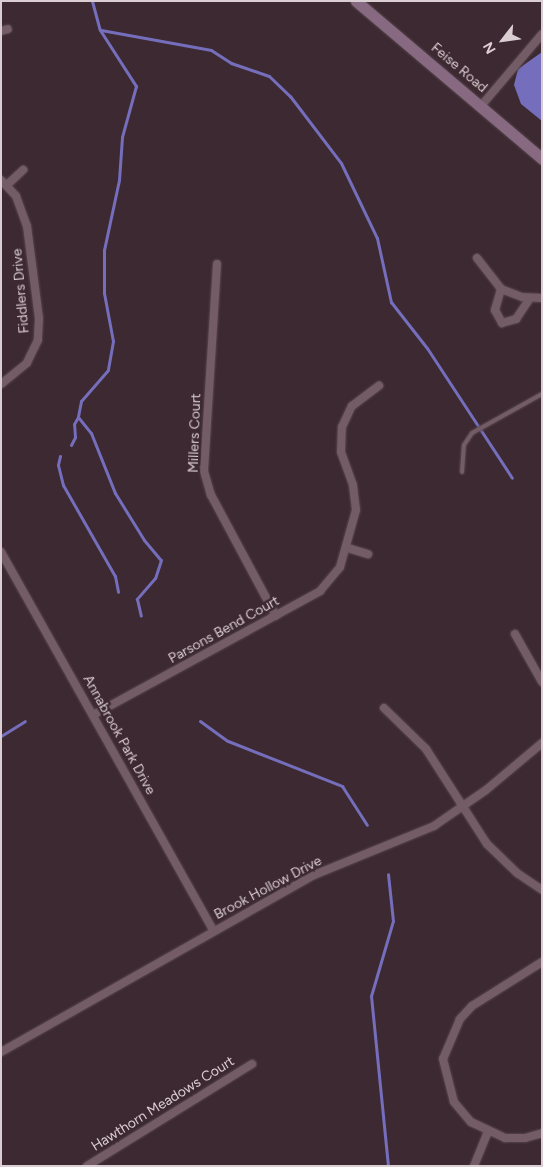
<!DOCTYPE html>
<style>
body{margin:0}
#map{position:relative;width:543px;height:1167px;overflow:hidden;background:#3d2931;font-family:Figtree,sans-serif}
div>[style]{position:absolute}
.water>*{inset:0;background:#756ebc}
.stream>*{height:3px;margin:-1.5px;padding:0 1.5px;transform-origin:1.5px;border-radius:1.5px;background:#756ebc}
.roads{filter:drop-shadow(0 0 1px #57464d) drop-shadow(0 0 1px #57464d)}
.service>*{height:4px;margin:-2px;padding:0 2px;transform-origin:2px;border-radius:2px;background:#735c65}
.minor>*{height:8px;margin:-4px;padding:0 4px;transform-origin:4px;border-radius:4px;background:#735c65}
.secondary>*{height:11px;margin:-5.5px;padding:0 5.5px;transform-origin:5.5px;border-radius:5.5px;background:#876a81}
span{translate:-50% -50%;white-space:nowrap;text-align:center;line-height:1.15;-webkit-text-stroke:4.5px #3d2931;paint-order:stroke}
.street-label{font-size:14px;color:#dbced3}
.frame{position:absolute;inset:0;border:2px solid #dbced3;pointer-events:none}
.north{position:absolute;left:478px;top:15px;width:50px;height:50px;-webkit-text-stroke:4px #3d2931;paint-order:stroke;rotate:240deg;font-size:14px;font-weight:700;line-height:20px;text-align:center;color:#dbced3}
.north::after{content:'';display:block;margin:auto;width:18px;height:22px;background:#dbced3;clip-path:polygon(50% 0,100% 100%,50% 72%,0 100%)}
</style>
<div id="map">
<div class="water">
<div style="clip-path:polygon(542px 52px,542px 121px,521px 104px,514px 85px,518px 69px)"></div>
</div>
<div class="stream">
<div style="left:92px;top:1px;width:30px;rotate:75deg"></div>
<div style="left:100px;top:30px;width:67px;rotate:57.3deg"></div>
<div style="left:136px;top:86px;width:53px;rotate:105.4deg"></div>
<div style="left:122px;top:137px;width:43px;rotate:94deg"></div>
<div style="left:119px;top:180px;width:72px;rotate:102.1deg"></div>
<div style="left:104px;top:250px;width:43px;rotate:90deg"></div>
<div style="left:104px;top:293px;width:49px;rotate:79.4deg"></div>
<div style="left:113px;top:341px;width:29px;rotate:100deg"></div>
<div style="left:108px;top:370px;width:41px;rotate:131.1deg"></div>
<div style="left:81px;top:401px;width:16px;rotate:101deg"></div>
<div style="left:78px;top:417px;width:21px;rotate:51deg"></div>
<div style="left:91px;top:433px;width:65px;rotate:68.2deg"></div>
<div style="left:115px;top:493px;width:55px;rotate:58.3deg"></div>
<div style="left:144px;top:540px;width:26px;rotate:50deg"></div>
<div style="left:161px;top:560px;width:19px;rotate:108deg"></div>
<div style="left:155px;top:578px;width:28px;rotate:131deg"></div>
<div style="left:137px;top:599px;width:17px;rotate:77deg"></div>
<div style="left:101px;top:30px;width:112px;rotate:10.3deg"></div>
<div style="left:211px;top:50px;width:24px;rotate:33deg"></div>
<div style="left:231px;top:63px;width:40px;rotate:18.9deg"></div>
<div style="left:269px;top:76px;width:29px;rotate:44deg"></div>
<div style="left:290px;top:96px;width:84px;rotate:52.7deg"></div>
<div style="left:341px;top:163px;width:83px;rotate:64.4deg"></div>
<div style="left:377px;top:238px;width:66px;rotate:77.7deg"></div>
<div style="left:391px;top:302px;width:58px;rotate:52deg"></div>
<div style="left:427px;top:348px;width:155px;rotate:56.8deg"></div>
<div style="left:71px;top:445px;width:9px;rotate:-63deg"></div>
<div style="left:75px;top:437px;width:13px;rotate:-94deg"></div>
<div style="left:74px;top:424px;width:8px;rotate:-60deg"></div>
<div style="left:60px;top:456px;width:9px;rotate:103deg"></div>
<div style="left:58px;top:465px;width:21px;rotate:76deg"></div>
<div style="left:63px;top:485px;width:105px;rotate:60.3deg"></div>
<div style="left:115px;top:576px;width:16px;rotate:79deg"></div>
<div style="left:200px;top:721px;width:34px;rotate:36deg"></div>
<div style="left:228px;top:741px;width:123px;rotate:21.5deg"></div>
<div style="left:342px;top:786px;width:46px;rotate:57.3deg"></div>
<div style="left:1px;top:736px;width:28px;rotate:-32deg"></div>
<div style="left:388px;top:1166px;width:171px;rotate:-95.7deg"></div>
<div style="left:371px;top:996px;width:78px;rotate:-73.7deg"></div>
<div style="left:393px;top:921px;width:47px;rotate:-96.1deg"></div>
</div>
<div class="roads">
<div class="service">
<div style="left:462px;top:472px;width:27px;rotate:-86deg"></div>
<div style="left:464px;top:445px;width:14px;rotate:-56deg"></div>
<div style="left:472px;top:433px;width:80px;rotate:-29.1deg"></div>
</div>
<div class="minor">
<div style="left:1px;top:31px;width:7px;rotate:-16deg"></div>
<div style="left:481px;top:106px;width:94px;rotate:-49.7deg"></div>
<div style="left:1px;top:180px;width:22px;rotate:47deg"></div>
<div style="left:16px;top:196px;width:32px;rotate:70deg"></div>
<div style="left:27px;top:226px;width:93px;rotate:82.6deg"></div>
<div style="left:39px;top:318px;width:22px;rotate:93deg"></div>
<div style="left:38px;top:340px;width:25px;rotate:116deg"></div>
<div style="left:27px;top:363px;width:33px;rotate:141deg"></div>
<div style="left:8px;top:184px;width:21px;rotate:-43deg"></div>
<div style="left:477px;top:258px;width:39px;rotate:52deg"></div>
<div style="left:501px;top:289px;width:22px;rotate:21deg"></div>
<div style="left:522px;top:297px;width:20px;rotate:3deg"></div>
<div style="left:217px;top:264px;width:207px;rotate:93.6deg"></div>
<div style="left:204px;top:471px;width:25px;rotate:74deg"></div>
<div style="left:211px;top:495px;width:137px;rotate:61.8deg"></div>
<div style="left:501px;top:289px;width:22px;rotate:106deg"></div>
<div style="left:495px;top:310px;width:15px;rotate:62deg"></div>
<div style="left:502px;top:323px;width:15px;rotate:-16deg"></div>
<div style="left:516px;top:319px;width:25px;rotate:-56deg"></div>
<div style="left:348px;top:548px;width:21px;rotate:17deg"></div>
<div style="left:1px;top:552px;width:435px;rotate:60.7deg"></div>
<div style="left:515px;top:634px;width:55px;rotate:60.6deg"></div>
<div style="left:384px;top:708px;width:59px;rotate:44.3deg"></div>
<div style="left:426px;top:749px;width:113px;rotate:57.3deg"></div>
<div style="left:487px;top:844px;width:42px;rotate:44deg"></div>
<div style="left:517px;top:873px;width:30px;rotate:34deg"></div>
<div style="left:93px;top:715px;width:259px;rotate:-28.6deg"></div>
<div style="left:320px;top:591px;width:31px;rotate:-50deg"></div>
<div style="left:340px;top:567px;width:59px;rotate:-74.3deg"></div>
<div style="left:356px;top:510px;width:25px;rotate:-97deg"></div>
<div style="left:353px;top:485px;width:35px;rotate:-110deg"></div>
<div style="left:341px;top:452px;width:25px;rotate:-88deg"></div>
<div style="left:342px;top:427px;width:23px;rotate:-65deg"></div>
<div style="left:352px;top:406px;width:34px;rotate:-37deg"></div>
<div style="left:542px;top:962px;width:83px;rotate:147.8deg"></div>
<div style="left:472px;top:1006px;width:18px;rotate:133deg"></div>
<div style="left:460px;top:1019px;width:43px;rotate:113deg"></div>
<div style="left:443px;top:1059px;width:44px;rotate:75.7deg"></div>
<div style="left:454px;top:1102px;width:26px;rotate:50deg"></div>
<div style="left:471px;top:1122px;width:38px;rotate:25deg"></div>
<div style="left:505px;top:1138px;width:20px"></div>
<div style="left:525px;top:1138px;width:18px;rotate:-16deg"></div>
<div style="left:1px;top:1052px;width:360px;rotate:-29.5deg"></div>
<div style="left:314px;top:875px;width:130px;rotate:-22.2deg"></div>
<div style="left:434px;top:826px;width:63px;rotate:-34.7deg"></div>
<div style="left:486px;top:790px;width:73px;rotate:-40deg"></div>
<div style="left:87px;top:1166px;width:194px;rotate:-31.7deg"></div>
<div style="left:474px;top:1166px;width:37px;rotate:-68deg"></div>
</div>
<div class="secondary">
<div style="left:356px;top:1px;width:244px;rotate:40.3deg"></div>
</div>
</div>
<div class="street-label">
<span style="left:459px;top:68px;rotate:40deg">Feise Road</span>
<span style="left:21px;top:291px;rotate:-95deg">Fiddlers Drive</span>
<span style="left:195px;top:433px;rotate:-88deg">Millers Court</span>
<span style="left:224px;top:630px;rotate:-29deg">Parsons Bend Court</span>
<span style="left:119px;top:735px;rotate:61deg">Annabrook Park Drive</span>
<span style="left:268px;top:888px;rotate:-28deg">Brook Hollow Drive</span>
<span style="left:163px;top:1104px;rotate:-32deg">Hawthorn Meadows Court</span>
</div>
<div class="frame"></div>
<div class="north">N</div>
</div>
